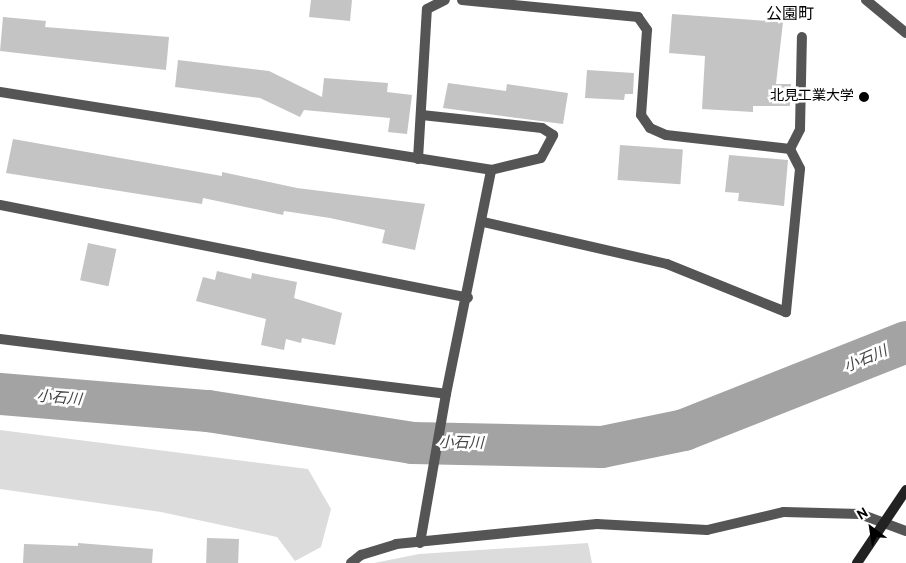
<!DOCTYPE html>
<meta charset="utf-8">
<style>
body{margin:0}
#map{position:relative;width:906px;height:563px;overflow:hidden;background:#fff;font-family:Overpass,"Noto Sans JP",sans-serif}
div>[style]{position:absolute}
.green>*{inset:0;background:#dcdcdc}
.river>*{height:42px;margin:-21px;padding:0 21px;transform-origin:21px;border-radius:21px;background:#a3a3a3}
.building>*{inset:0;background:#c4c4c4;transform-origin:0 0}
.lane>*{height:10px;margin:-5px;padding:0 5px;transform-origin:5px;border-radius:5px;background:#555}
.street>*{height:10px;margin:-5px;padding:0 5px;transform-origin:5px;border-radius:5px;background:#555}
.secondary-bridge>*{height:10px;margin:-5px;padding:0 5px;transform-origin:5px;border-radius:5px;background:#222}
.dots>*{width:14px;height:14px;translate:-50% -50%;box-sizing:border-box;border:2px solid #fff;border-radius:50%}
span{translate:-50% -50%;white-space:nowrap;text-align:center;line-height:1.15;-webkit-text-stroke:5px #fff;paint-order:stroke}
.poi-label{font-size:14px;color:#000}
.right{translate:-100% -50%;text-align:right}
.water-label{font-size:15px;color:#444;font-style:italic}
.quarter-label{font-size:16px;color:#000}
.north{position:absolute;left:846px;top:503px;width:50px;height:50px;-webkit-text-stroke:4px #fff;paint-order:stroke;rotate:329deg;font-size:14px;font-weight:700;line-height:20px;text-align:center;color:#000}
.north::after{content:'';display:block;margin:auto;width:18px;height:22px;background:#000;clip-path:polygon(50% 0,100% 100%,50% 72%,0 100%)}
</style>
<div id="map">
<div class="green">
<div style="clip-path:polygon(0 430px,308px 469px,331px 509px,321px 547px,295px 561px,277px 537px,161px 512px,0 489px)"></div>
<div style="clip-path:polygon(588px 543px,592px 563px,374px 563px,419px 554px)"></div>
</div>
<div class="river">
<div style="left:0;top:394px;width:209px;rotate:4.7deg"></div>
<div style="left:208px;top:411px;width:206px;rotate:8.9deg"></div>
<div style="left:412px;top:443px;width:190px;rotate:1.2deg"></div>
<div style="left:602px;top:447px;width:84px;rotate:-11.7deg"></div>
<div style="left:684px;top:430px;width:239px;rotate:-21.6deg"></div>
</div>
<div class="building">
<div style="clip-path:polygon(311px 0,352px 0,350px 21px,309px 17px)"></div>
<div style="clip-path:polygon(672px 14px,783px 22px,776px 84px,791px 84px,790px 106px,753px 106px,753px 112px,702px 109px,705px 56px,669px 53px)"></div>
<div style="clip-path:polygon(3px 17px,46px 21px,45px 27px,169px 37px,166px 70px,0 51px)"></div>
<div style="clip-path:polygon(178px 60px,269px 71px,322px 97px,324px 78px,388px 83px,387px 92px,412px 95px,407px 134px,388px 132px,390px 118px,304px 110px,300px 117px,260px 98px,175px 87px)"></div>
<div style="clip-path:polygon(587px 70px,634px 73px,633px 94px,625px 94px,624px 100px,585px 98px)"></div>
<div style="clip-path:polygon(448px 83px,506px 91px,507px 84px,568px 93px,563px 124px,443px 108px)"></div>
<div style="clip-path:polygon(13px 139px,222px 176px,222px 172px,297px 188px,425px 204px,415px 250px,382px 243px,385px 230px,330px 218px,284px 211px,283px 215px,203px 198px,202px 204px,6px 173px)"></div>
<div style="left:620px;top:145px;width:63px;height:35px;rotate:4deg"></div>
<div style="clip-path:polygon(729px 155px,788px 160px,784px 206px,738px 201px,739px 193px,725px 192px)"></div>
<div style="left:88px;top:243px;width:29px;height:38px;rotate:12deg"></div>
<div style="clip-path:polygon(217px 271px,251px 279px,252px 273px,297px 282px,294px 298px,342px 313px,335px 345px,302px 338px,301px 343px,286px 339px,284px 350px,261px 345px,266px 319px,196px 301px,203px 277px,215px 280px)"></div>
<div style="left:207px;top:538px;width:32px;height:25px;rotate:2deg"></div>
<div style="clip-path:polygon(78px 543px,153px 549px,152px 563px,23px 563px,24px 544px,78px 546px)"></div>
</div>
<div class="lane">
<div style="left:866px;top:0;width:52px;rotate:39.5deg"></div>
<div style="left:790px;top:149px;width:22px;rotate:-63deg"></div>
<div style="left:800px;top:129px;width:92px;rotate:-88.8deg"></div>
</div>
<div class="street">
<div style="left:462px;top:0;width:177px;rotate:5.5deg"></div>
<div style="left:638px;top:17px;width:16px;rotate:55deg"></div>
<div style="left:647px;top:30px;width:85px;rotate:94deg"></div>
<div style="left:641px;top:115px;width:16px;rotate:55deg"></div>
<div style="left:650px;top:128px;width:17px;rotate:24deg"></div>
<div style="left:666px;top:135px;width:125px;rotate:6.4deg"></div>
<div style="left:790px;top:149px;width:22px;rotate:63deg"></div>
<div style="left:800px;top:169px;width:144px;rotate:95.6deg"></div>
<div style="left:786px;top:312px;width:128px;rotate:-158deg"></div>
<div style="left:667px;top:264px;width:189px;rotate:-167.1deg"></div>
<div style="left:0;top:92px;width:497px;rotate:9deg"></div>
<div style="left:491px;top:170px;width:51px;rotate:-13.5deg"></div>
<div style="left:541px;top:158px;width:26px;rotate:-62deg"></div>
<div style="left:553px;top:135px;width:13px;rotate:-148deg"></div>
<div style="left:542px;top:128px;width:121px;rotate:-173.8deg"></div>
<div style="left:418px;top:159px;width:150px;rotate:-86.6deg"></div>
<div style="left:427px;top:9px;width:20px;rotate:-27deg"></div>
<div style="left:0;top:205px;width:477px;rotate:11.2deg"></div>
<div style="left:0;top:339px;width:449px;rotate:7deg"></div>
<div style="left:446px;top:394px;width:228px;rotate:-78.6deg"></div>
<div style="left:420px;top:543px;width:151px;rotate:-80.1deg"></div>
<div style="left:351px;top:563px;width:13px;rotate:-39deg"></div>
<div style="left:361px;top:555px;width:37px;rotate:-17deg"></div>
<div style="left:396px;top:544px;width:202px;rotate:-5.7deg"></div>
<div style="left:597px;top:524px;width:110px;rotate:3.1deg"></div>
<div style="left:707px;top:530px;width:79px;rotate:-13.2deg"></div>
<div style="left:784px;top:512px;width:76px;rotate:1.5deg"></div>
<div style="left:860px;top:514px;width:49px;rotate:20.3deg"></div>
</div>
<div class="secondary-bridge">
<div style="left:857px;top:563px;width:88px;rotate:-56.1deg"></div>
</div>
<div class="dots">
<div style="left:864px;top:97px;background:#000"></div>
</div>
<div class="poi-label">
<span class="right" style="left:854px;top:97px">北見工業大学</span>
</div>
<div class="water-label">
<span style="left:866px;top:360px;rotate:-23deg">小石川</span>
<span style="left:59px;top:399px;rotate:5deg">小石川</span>
<span style="left:461px;top:444px;rotate:1deg">小石川</span>
</div>
<div class="quarter-label">
<span style="left:790px;top:15px">公園町</span>
</div>
<div class="north">N</div>
</div>
